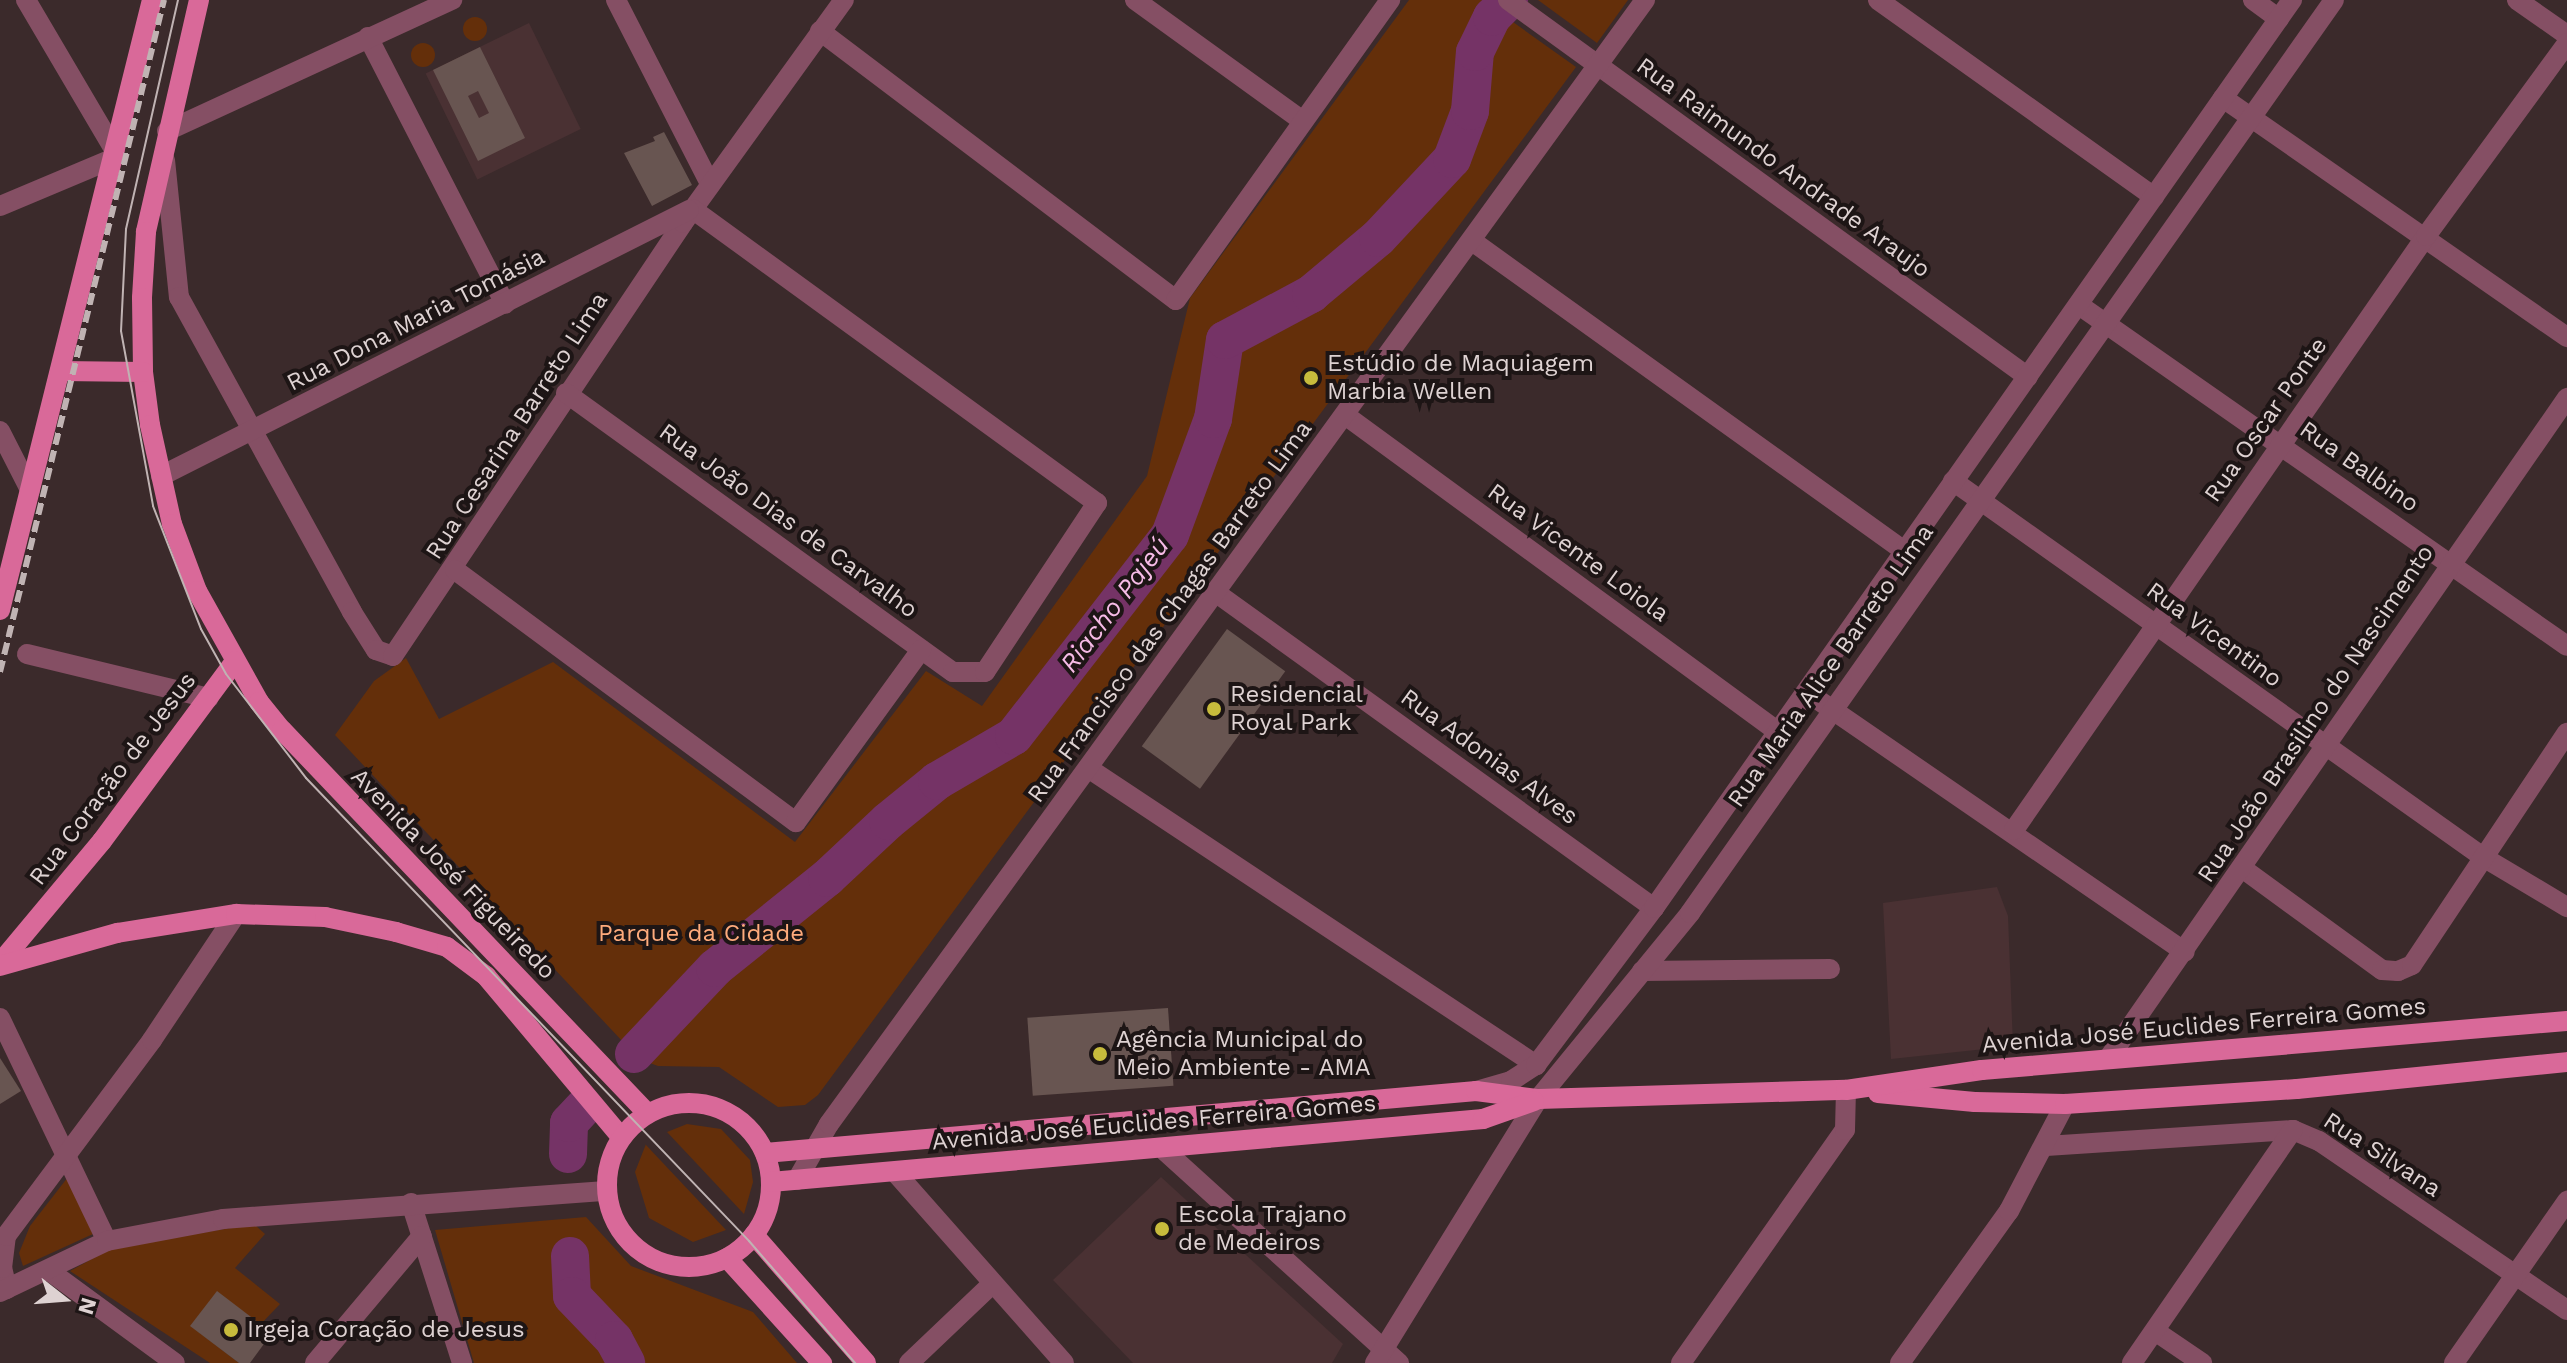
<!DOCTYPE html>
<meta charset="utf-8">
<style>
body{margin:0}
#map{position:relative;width:2567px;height:1363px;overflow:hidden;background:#3b2a2b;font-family:"Work Sans",sans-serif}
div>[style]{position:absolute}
.built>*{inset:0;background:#4a3133;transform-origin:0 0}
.green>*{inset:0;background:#642f0a}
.round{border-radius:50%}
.river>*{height:38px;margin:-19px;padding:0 19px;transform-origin:19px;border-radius:19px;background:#753366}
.building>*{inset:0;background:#685551;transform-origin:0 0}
.minor>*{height:20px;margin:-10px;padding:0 10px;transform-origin:10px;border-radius:10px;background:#854f64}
.major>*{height:20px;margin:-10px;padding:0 10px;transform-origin:10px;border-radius:10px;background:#d96999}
.major>.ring{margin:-10px;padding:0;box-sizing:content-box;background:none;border:20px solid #d96999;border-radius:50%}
.tram>*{height:2px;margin:-1px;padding:0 1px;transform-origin:1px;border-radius:1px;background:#c0b3b3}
.rail>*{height:6px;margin-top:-3px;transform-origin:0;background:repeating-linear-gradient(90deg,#c0b3b3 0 12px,transparent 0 18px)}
.dots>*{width:22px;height:22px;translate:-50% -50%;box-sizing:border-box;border:4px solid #1d1515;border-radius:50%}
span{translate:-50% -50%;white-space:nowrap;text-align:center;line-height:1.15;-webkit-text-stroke:8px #1d1515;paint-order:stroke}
.street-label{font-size:24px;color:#ded2d2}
.poi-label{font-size:24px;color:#ded2d2}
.left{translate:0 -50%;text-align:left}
.park-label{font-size:24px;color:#feab7c}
.water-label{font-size:26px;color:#f6bbe6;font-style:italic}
.north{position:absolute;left:24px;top:1259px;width:80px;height:80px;-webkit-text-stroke:6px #1d1515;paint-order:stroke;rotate:107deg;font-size:22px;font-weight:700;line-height:32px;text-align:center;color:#ded2d2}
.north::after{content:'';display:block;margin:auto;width:28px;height:36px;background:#ded2d2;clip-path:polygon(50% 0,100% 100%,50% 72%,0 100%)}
</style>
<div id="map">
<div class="built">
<div style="left:529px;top:23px;width:118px;height:115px;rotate:64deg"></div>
<div style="clip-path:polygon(1997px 887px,2008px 916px,2013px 1046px,1891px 1059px,1883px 903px)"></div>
<div style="clip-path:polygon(1161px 1177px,1343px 1344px,1332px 1363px,1133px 1363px,1053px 1280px)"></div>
</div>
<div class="green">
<div style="clip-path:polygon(1409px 0,1482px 0,1576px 67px,818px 1095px,805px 1105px,778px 1107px,719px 1067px,658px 1066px,639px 1059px,335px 735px,374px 681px,406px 658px,439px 719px,553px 662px,795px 842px,926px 671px,982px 706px,1147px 476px,1190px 298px)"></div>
<div style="clip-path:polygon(1538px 0,1628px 0,1597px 43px)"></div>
<div class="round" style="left:463px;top:17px;width:24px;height:24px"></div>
<div class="round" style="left:411px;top:43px;width:24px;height:24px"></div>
<div style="clip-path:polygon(687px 1124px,721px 1129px,750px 1160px,753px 1182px,744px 1214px,667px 1132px)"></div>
<div style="clip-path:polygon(646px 1144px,646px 1145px,726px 1230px,693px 1242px,649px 1218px,635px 1172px)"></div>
<div style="clip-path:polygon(68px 1177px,93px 1234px,23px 1266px,19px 1253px,30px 1226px)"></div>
<div style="clip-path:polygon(586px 1217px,631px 1266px,753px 1312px,797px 1363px,474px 1363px,435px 1230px)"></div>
<div style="clip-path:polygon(254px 1224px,265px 1234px,235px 1268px,280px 1304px,260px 1325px,191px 1326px,239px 1363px,210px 1363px,70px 1271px,112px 1248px)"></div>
</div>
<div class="river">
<div style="left:634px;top:1054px;width:118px;rotate:-46.7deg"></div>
<div style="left:715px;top:968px;width:144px;rotate:-38.8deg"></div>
<div style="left:827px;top:878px;width:83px;rotate:-43.1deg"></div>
<div style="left:888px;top:821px;width:63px;rotate:-39.2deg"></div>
<div style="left:937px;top:781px;width:89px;rotate:-30.3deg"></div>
<div style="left:1014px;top:736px;width:254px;rotate:-52.2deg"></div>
<div style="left:1170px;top:535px;width:124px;rotate:-69.7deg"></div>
<div style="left:1213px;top:419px;width:80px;rotate:-81.4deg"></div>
<div style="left:1225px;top:340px;width:98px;rotate:-28.1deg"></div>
<div style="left:1311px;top:294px;width:87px;rotate:-39.9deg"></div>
<div style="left:1378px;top:238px;width:108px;rotate:-46.9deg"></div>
<div style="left:1452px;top:159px;width:51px;rotate:-69.4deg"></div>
<div style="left:1470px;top:111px;width:59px;rotate:-85.2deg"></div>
<div style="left:1475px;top:52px;width:39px;rotate:-64deg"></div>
<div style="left:1492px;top:17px;width:24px;rotate:-45deg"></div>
<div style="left:568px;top:1154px;width:31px;rotate:-88deg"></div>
<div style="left:569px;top:1123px;width:21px;rotate:-47deg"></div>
<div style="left:570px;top:1256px;width:40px;rotate:87.1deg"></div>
<div style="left:572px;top:1296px;width:61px;rotate:46.3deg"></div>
<div style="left:614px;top:1340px;width:26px;rotate:62deg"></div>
</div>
<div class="building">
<div style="clip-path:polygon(evenodd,480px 47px,525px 138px,478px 161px,433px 70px,480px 47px,478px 91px,489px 113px,479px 118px,468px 96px,478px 91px)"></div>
<div style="clip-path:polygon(664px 132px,692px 185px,652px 206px,624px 153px,655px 141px,653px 137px)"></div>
<div style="left:1227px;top:629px;width:72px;height:145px;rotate:36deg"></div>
<div style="left:1168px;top:1008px;width:78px;height:141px;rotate:86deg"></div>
<div style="clip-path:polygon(0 1058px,21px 1091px,0 1104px)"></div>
<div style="clip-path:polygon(217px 1291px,272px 1333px,250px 1363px,239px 1363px,190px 1326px)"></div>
</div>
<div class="minor">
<div style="left:26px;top:0;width:175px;rotate:59.5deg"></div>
<div style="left:616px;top:0;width:207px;rotate:62.9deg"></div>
<div style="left:1135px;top:0;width:207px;rotate:35.8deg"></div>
<div style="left:1508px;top:0;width:642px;rotate:35.94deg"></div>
<div style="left:1878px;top:0;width:339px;rotate:35.5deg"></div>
<div style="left:2253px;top:0;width:32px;rotate:36deg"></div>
<div style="left:2517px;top:0;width:61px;rotate:35deg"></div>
<div style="left:820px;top:31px;width:446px;rotate:37.1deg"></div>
<div style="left:1176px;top:300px;width:369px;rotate:-54.5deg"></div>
<div style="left:368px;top:37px;width:300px;rotate:62.8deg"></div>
<div style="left:2223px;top:98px;width:419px;rotate:34.8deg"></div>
<div style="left:167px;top:131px;width:314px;rotate:-24.7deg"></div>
<div style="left:165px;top:160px;width:138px;rotate:84.2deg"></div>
<div style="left:179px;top:297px;width:359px;rotate:61.2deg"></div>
<div style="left:352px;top:612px;width:45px;rotate:57.7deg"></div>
<div style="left:376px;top:650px;width:18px;rotate:19deg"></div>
<div style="left:393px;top:656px;width:521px;rotate:-56.19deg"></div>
<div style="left:683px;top:223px;width:275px;rotate:-54.2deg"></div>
<div style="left:0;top:206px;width:124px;rotate:-22.8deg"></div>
<div style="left:1472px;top:241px;width:530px;rotate:35.64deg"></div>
<div style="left:2079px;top:305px;width:595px;rotate:34.94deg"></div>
<div style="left:566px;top:393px;width:477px;rotate:35.8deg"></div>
<div style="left:953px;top:672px;width:32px"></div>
<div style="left:985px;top:672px;width:203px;rotate:-56.5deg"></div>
<div style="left:1097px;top:503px;width:500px;rotate:-144deg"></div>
<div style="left:1345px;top:415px;width:540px;rotate:36.19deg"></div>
<div style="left:0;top:431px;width:66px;rotate:63deg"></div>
<div style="left:161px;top:476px;width:591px;rotate:-26.74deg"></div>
<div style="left:1953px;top:481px;width:650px;rotate:35.35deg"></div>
<div style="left:2483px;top:857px;width:98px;rotate:30.8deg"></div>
<div style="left:455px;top:570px;width:424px;rotate:36.5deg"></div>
<div style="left:796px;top:822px;width:213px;rotate:-54deg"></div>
<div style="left:1215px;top:592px;width:541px;rotate:35.75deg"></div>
<div style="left:27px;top:654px;width:187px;rotate:13.6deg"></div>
<div style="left:1808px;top:693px;width:457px;rotate:34.5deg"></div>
<div style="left:1088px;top:768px;width:538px;rotate:33.54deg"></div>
<div style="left:2014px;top:830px;width:723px;rotate:-55.25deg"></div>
<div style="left:2426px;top:236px;width:239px;rotate:-53.8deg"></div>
<div style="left:2242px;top:868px;width:173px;rotate:36.1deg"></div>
<div style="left:2382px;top:970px;width:16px;rotate:4deg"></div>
<div style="left:2398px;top:971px;width:15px;rotate:-23deg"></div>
<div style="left:2412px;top:965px;width:279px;rotate:-56.3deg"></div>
<div style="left:1642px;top:971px;width:188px;rotate:-0.6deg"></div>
<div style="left:0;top:1018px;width:247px;rotate:64.4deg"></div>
<div style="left:2108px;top:1059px;width:805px;rotate:-55.22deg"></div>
<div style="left:1476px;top:1091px;width:36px;rotate:-16deg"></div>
<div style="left:1511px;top:1081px;width:30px;rotate:-33deg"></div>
<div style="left:1536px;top:1065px;width:196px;rotate:-53.1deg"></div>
<div style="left:1654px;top:908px;width:1110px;rotate:-54.91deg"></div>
<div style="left:2046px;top:1146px;width:248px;rotate:-3.7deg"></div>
<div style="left:2293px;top:1130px;width:28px;rotate:23deg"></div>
<div style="left:2319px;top:1141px;width:300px;rotate:34.3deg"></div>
<div style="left:1165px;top:1151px;width:316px;rotate:42.2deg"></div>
<div style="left:895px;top:1172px;width:255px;rotate:48.5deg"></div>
<div style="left:797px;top:1180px;width:64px;rotate:-60.3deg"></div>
<div style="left:829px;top:1124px;width:1389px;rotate:-54.02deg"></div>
<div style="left:411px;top:1203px;width:168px;rotate:72.3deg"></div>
<div style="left:48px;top:1270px;width:157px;rotate:36.2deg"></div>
<div style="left:7px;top:1289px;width:22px;rotate:-103deg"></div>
<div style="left:2px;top:1268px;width:32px;rotate:-83deg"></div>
<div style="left:6px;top:1236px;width:244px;rotate:-53.3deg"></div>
<div style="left:152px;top:1040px;width:151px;rotate:-56.3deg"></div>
<div style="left:0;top:1292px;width:119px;rotate:-25.5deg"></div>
<div style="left:107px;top:1241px;width:118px;rotate:-10.7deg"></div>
<div style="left:223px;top:1219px;width:384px;rotate:-4.2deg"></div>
<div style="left:2155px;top:1331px;width:57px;rotate:34.2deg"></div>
<div style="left:315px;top:1363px;width:166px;rotate:-49.9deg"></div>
<div style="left:909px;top:1363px;width:115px;rotate:-43.6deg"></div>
<div style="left:1375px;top:1363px;width:310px;rotate:-58.3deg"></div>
<div style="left:1538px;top:1099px;width:240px;rotate:-50.7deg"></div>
<div style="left:1690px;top:913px;width:1117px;rotate:-54.8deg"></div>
<div style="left:1681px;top:1363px;width:285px;rotate:-54.9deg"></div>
<div style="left:1845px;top:1130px;width:40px;rotate:-88.6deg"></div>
<div style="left:1900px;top:1363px;width:187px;rotate:-54.4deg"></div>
<div style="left:2009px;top:1211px;width:121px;rotate:-62.4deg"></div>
<div style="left:2132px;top:1363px;width:283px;rotate:-55.4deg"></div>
<div style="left:2454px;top:1363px;width:198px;rotate:-55.1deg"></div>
</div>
<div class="major">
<div style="left:199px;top:0;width:238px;rotate:102.9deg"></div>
<div style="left:146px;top:232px;width:66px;rotate:93.5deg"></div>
<div style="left:142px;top:298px;width:74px;rotate:89.2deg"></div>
<div style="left:143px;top:372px;width:53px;rotate:82.5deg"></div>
<div style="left:150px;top:425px;width:101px;rotate:77.5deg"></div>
<div style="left:172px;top:524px;width:72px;rotate:69.5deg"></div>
<div style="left:197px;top:591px;width:127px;rotate:60.8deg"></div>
<div style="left:259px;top:702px;width:36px;rotate:51deg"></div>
<div style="left:282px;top:730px;width:529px;rotate:46.38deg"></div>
<div style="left:61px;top:371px;width:82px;rotate:0.7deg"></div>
<div style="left:0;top:610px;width:629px;rotate:-76.01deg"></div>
<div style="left:0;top:963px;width:159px;rotate:-50.1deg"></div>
<div style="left:102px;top:841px;width:224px;rotate:-53.5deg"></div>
<div style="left:0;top:966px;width:122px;rotate:-15.8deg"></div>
<div style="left:117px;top:933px;width:121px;rotate:-9.1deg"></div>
<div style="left:236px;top:914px;width:89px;rotate:1.9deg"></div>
<div style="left:325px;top:917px;width:73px;rotate:11.9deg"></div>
<div style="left:396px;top:932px;width:53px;rotate:16.4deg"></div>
<div style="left:447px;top:947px;width:49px;rotate:36.6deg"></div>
<div style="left:486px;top:976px;width:210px;rotate:50deg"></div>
<div style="left:1878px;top:1093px;width:97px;rotate:5.3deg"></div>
<div style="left:1975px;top:1102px;width:90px;rotate:1.3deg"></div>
<div style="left:2065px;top:1104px;width:232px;rotate:-3.7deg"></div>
<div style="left:2297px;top:1089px;width:271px;rotate:-5.7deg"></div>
<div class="ring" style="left:607px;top:1103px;width:144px;height:144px"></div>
<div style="left:765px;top:1153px;width:714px;rotate:-4.98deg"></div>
<div style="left:1476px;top:1091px;width:63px;rotate:7.4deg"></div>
<div style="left:1538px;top:1099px;width:308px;rotate:-1.7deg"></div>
<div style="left:1846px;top:1090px;width:137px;rotate:-8.4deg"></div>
<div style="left:1982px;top:1070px;width:587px;rotate:-4.79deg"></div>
<div style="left:771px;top:1182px;width:715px;rotate:-5.06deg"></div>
<div style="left:1483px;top:1119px;width:54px;rotate:-19.4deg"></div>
<div style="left:754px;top:1235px;width:170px;rotate:48.8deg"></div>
<div style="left:727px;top:1258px;width:142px;rotate:47.9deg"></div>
</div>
<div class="tram">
<div style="left:178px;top:0;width:235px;rotate:102.8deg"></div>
<div style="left:126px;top:229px;width:102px;rotate:92.8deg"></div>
<div style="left:121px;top:331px;width:178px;rotate:79.6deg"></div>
<div style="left:153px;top:506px;width:132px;rotate:68.7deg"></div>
<div style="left:201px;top:629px;width:51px;rotate:60.9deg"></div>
<div style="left:226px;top:674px;width:131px;rotate:52.4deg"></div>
<div style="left:306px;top:778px;width:641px;rotate:46.26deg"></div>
<div style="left:749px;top:1241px;width:162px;rotate:49deg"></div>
</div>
<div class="rail">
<div style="left:0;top:672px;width:692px;rotate:-76.29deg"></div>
</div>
<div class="dots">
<div style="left:1311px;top:378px;background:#c7bb3c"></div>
<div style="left:1214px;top:709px;background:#c7bb3c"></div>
<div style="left:1100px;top:1054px;background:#c7bb3c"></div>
<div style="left:1162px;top:1229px;background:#c7bb3c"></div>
<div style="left:231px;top:1330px;background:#c7bb3c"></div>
</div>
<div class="street-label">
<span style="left:1783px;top:168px;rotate:36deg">Rua Raimundo Andrade Araujo</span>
<span style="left:416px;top:320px;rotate:-27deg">Rua Dona Maria Tomásia</span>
<span style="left:2266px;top:420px;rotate:-55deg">Rua Oscar Ponte</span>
<span style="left:517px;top:426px;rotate:-57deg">Rua Cesarina Barreto Lima</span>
<span style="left:2359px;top:467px;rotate:35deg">Rua Balbino</span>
<span style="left:788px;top:521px;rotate:36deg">Rua João Dias de Carvalho</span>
<span style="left:1578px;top:553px;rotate:36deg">Rua Vicente Loiola</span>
<span style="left:1170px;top:612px;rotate:-54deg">Rua Francisco das Chagas Barreto Lima</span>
<span style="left:2214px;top:635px;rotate:36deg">Rua Vicentino</span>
<span style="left:1831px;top:666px;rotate:-55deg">Rua Maria Alice Barreto Lima</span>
<span style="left:2316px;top:714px;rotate:-56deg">Rua João Brasilino do Nascimento</span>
<span style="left:1489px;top:757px;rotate:36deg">Rua Adonias Alves</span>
<span style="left:113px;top:779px;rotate:-53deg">Rua Coração de Jesus</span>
<span style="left:453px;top:874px;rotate:46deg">Avenida José Figueiredo</span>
<span style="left:2204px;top:1026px;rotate:-5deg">Avenida José Euclides Ferreira Gomes</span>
<span style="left:1154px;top:1123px;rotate:-5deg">Avenida José Euclides Ferreira Gomes</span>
<span style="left:2382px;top:1155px;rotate:33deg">Rua Silvana</span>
</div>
<div class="poi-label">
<span class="left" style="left:1327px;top:378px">Estúdio de Maquiagem<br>Marbia Wellen</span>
<span class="left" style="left:1230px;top:709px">Residencial<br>Royal Park</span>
<span class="left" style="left:1116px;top:1054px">Agência Municipal do<br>Meio Ambiente - AMA</span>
<span class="left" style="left:1178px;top:1229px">Escola Trajano<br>de Medeiros</span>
<span class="left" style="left:247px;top:1330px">Irgeja Coração de Jesus</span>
</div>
<div class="park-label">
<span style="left:701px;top:934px">Parque da Cidade</span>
</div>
<div class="water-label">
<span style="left:1115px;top:605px;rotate:-53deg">Riacho Pajeú</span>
</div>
<div class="north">N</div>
</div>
